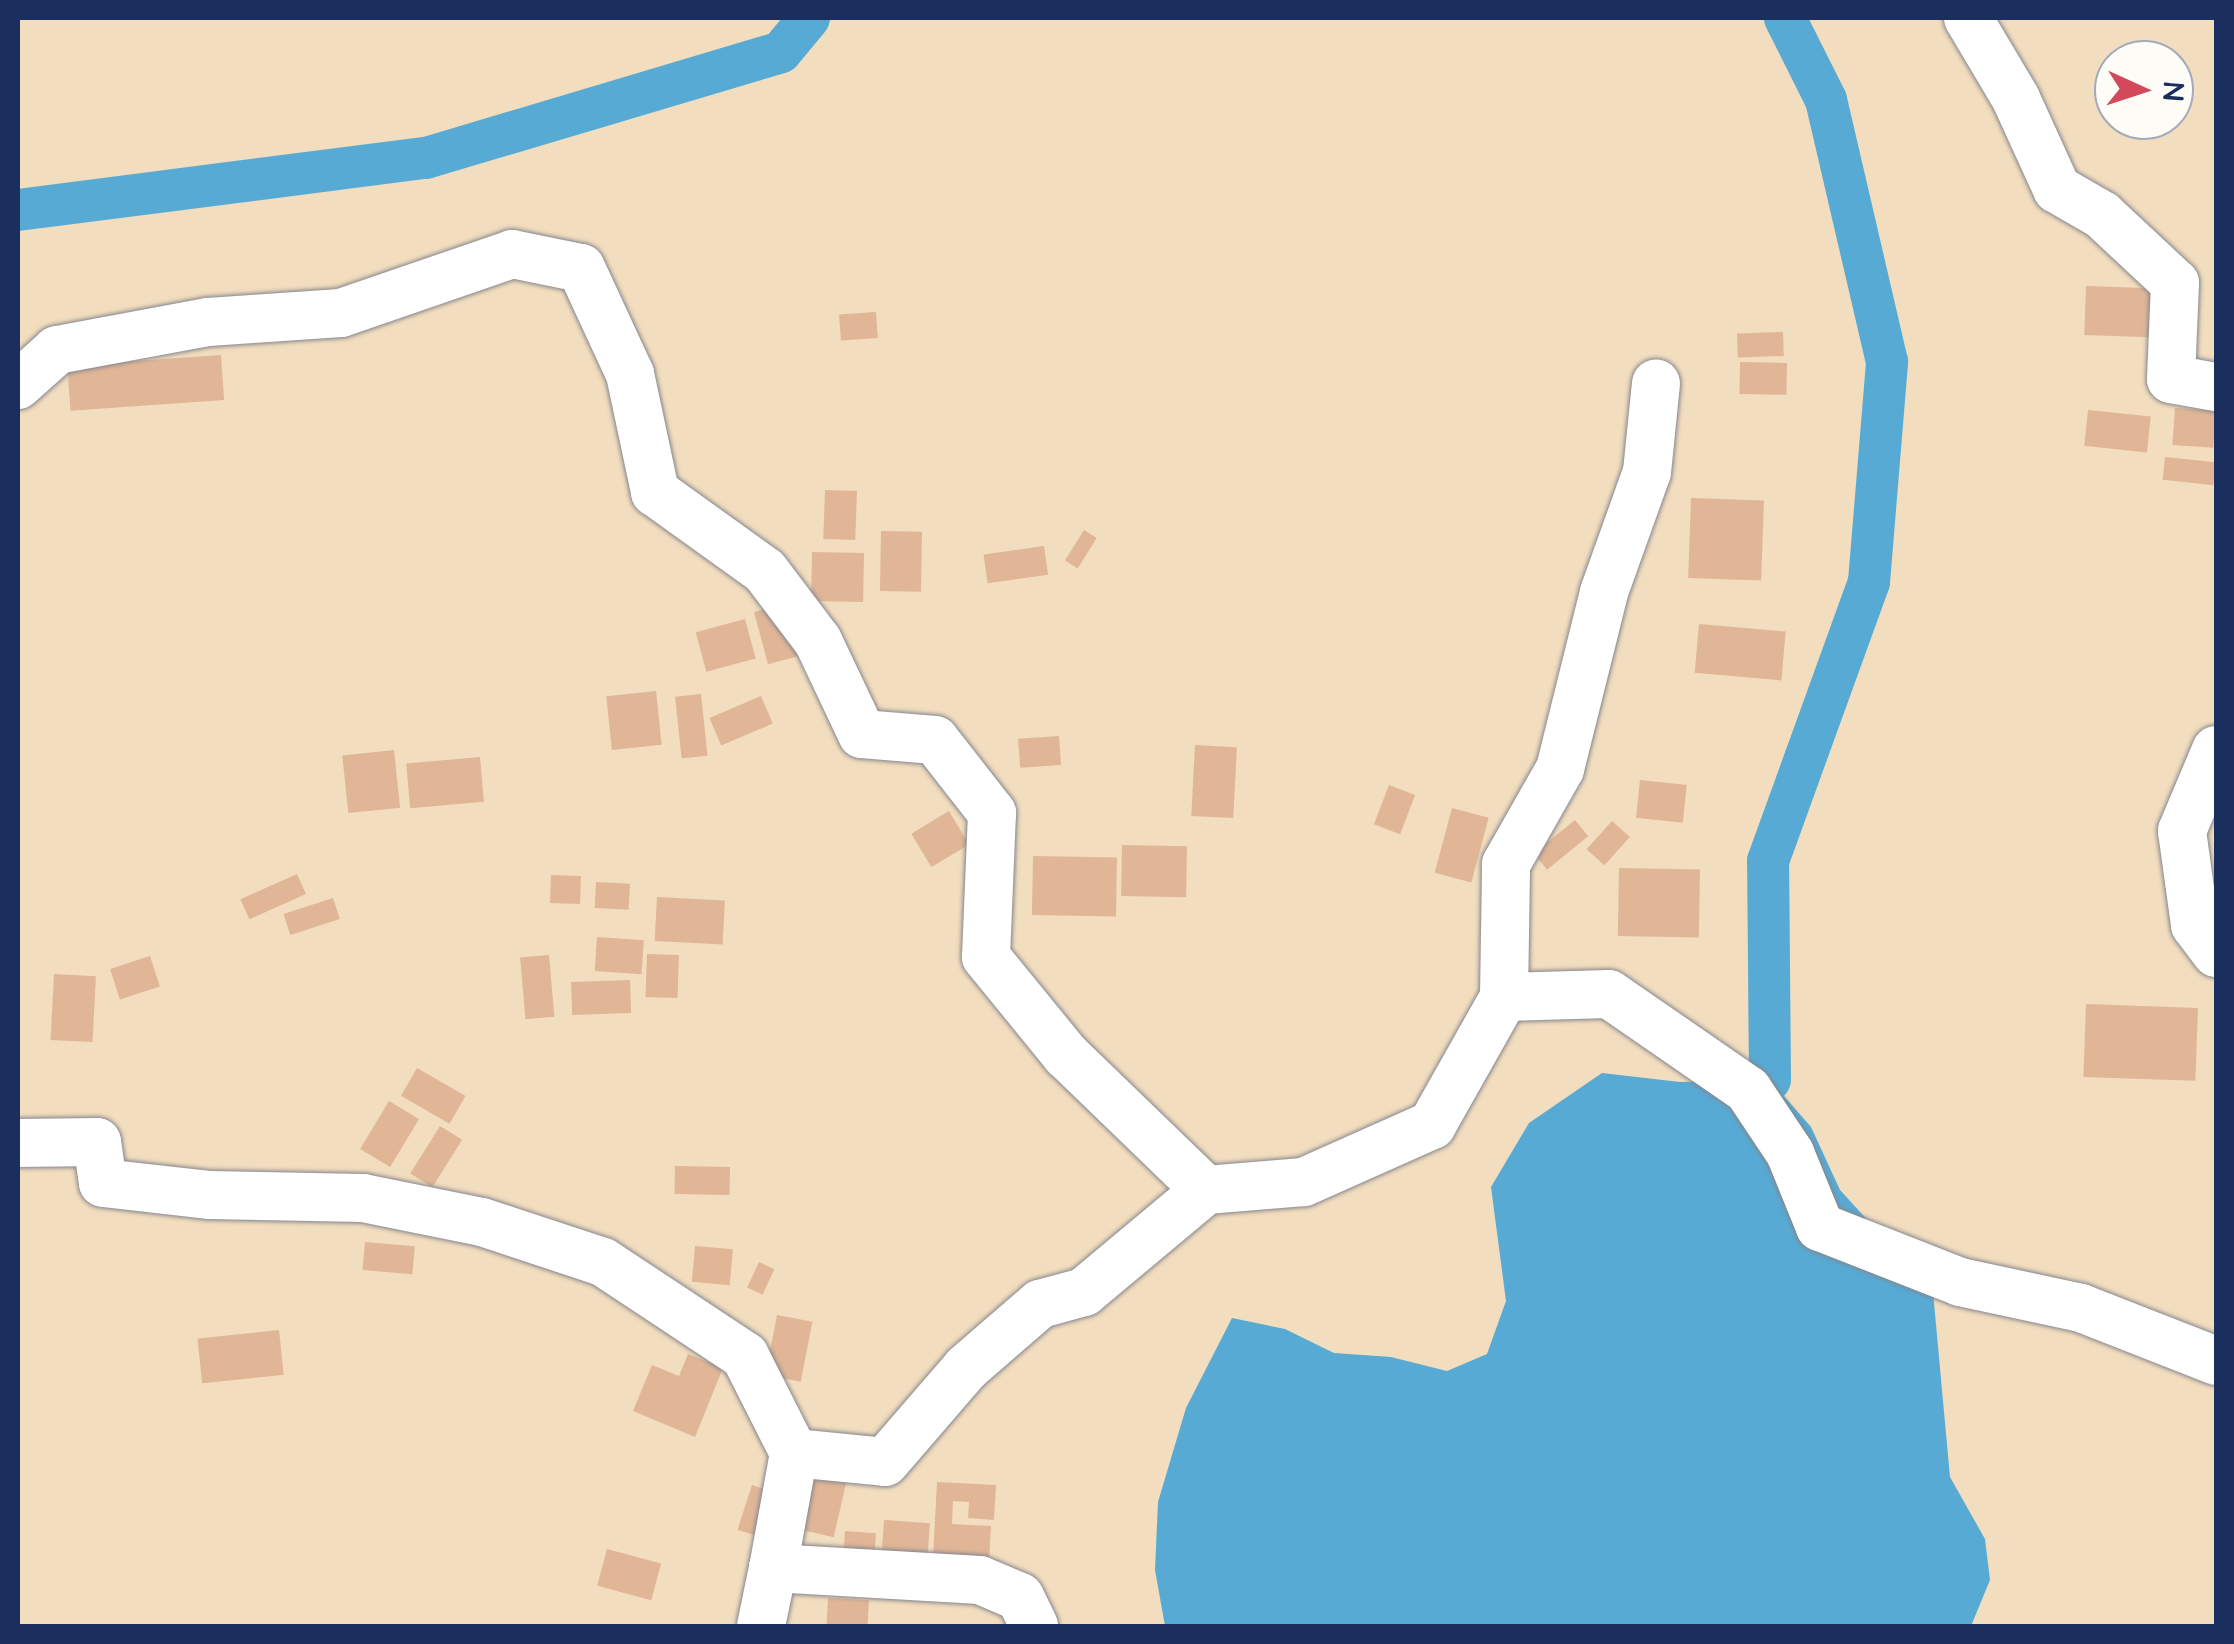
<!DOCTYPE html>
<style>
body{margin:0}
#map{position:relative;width:2234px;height:1644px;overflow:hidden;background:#f2ddbe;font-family:"Architects Daughter",sans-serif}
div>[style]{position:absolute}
.water>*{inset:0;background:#57aad3}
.canal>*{height:42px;margin:-21px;padding:0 21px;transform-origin:21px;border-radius:21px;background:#57aad3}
.building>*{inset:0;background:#e0b697;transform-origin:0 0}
.roads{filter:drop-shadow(0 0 2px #86868e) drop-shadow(0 0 2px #86868e)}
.street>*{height:48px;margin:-24px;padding:0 24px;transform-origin:24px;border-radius:24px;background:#fff}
span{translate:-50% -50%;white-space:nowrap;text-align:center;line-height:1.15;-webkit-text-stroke:8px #fdfcf7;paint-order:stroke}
.frame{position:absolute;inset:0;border:20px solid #1b2f5e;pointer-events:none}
.north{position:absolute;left:2094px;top:40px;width:100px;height:100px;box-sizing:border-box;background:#fdfcf7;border:2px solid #a3aaba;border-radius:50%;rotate:93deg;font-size:28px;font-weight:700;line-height:40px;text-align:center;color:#1b2f5e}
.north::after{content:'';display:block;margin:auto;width:35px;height:45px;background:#d1495b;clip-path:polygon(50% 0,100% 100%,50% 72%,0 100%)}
</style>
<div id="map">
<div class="water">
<div style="clip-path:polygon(1602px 1073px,1680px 1082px,1770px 1080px,1811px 1127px,1840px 1190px,1933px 1292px,1950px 1477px,1985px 1539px,1990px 1580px,1971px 1626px,1165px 1626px,1155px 1570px,1158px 1502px,1186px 1408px,1232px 1318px,1285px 1329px,1334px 1353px,1391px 1357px,1447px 1371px,1487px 1354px,1506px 1301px,1491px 1187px,1529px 1123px)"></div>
</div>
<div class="canal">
<div style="left:18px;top:210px;width:411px;rotate:-7.3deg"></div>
<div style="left:426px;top:158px;width:370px;rotate:-16.6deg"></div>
<div style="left:781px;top:52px;width:44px;rotate:-50.5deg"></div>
<div style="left:1770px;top:1080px;width:219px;rotate:-90.5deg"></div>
<div style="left:1768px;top:861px;width:297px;rotate:-70.1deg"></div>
<div style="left:1869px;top:582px;width:221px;rotate:-85.3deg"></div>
<div style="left:1887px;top:362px;width:269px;rotate:-103.1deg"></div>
<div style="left:1826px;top:100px;width:92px;rotate:-116.6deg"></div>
</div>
<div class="building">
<div style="left:2086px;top:286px;width:66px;height:49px;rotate:2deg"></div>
<div style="left:876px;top:312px;width:26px;height:37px;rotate:86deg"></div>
<div style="left:1783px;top:332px;width:24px;height:46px;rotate:88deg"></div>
<div style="left:221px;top:355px;width:45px;height:154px;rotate:86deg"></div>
<div style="left:1740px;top:362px;width:47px;height:32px;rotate:1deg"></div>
<div style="left:2175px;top:408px;width:41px;height:37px;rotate:4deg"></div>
<div style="left:2088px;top:410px;width:63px;height:36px;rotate:6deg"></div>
<div style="left:2165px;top:457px;width:51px;height:23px;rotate:6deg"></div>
<div style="left:825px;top:490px;width:32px;height:49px;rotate:2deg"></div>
<div style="left:1691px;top:498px;width:73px;height:80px;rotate:2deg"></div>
<div style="left:1084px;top:530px;width:15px;height:36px;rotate:32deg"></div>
<div style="left:881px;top:531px;width:41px;height:60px;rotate:1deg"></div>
<div style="left:1044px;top:546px;width:29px;height:61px;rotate:82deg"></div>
<div style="left:812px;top:552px;width:52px;height:49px;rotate:1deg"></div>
<div style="left:784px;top:604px;width:54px;height:31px;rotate:75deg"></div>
<div style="left:745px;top:619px;width:41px;height:51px;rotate:75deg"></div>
<div style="left:1699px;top:624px;width:87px;height:49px;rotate:5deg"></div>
<div style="left:656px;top:691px;width:54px;height:50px;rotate:84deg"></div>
<div style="left:701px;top:694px;width:62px;height:26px;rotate:84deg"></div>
<div style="left:761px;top:696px;width:30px;height:56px;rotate:67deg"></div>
<div style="left:1059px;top:736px;width:29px;height:41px;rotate:86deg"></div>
<div style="left:1195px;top:745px;width:42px;height:71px;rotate:3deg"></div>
<div style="left:394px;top:750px;width:58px;height:52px;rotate:84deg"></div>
<div style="left:480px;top:757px;width:45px;height:74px;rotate:85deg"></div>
<div style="left:1640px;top:780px;width:47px;height:38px;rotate:6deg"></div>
<div style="left:1389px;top:785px;width:28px;height:42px;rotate:21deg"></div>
<div style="left:1452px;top:808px;width:38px;height:67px;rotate:15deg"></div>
<div style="left:949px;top:811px;width:39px;height:44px;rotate:59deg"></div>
<div style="left:1575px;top:820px;width:21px;height:53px;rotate:51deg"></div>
<div style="left:1612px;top:821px;width:24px;height:38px;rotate:42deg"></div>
<div style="left:1122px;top:845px;width:65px;height:51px;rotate:1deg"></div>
<div style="left:1033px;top:856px;width:84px;height:59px;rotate:1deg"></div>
<div style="left:1619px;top:868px;width:81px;height:68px;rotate:1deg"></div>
<div style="left:297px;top:874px;width:22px;height:62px;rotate:66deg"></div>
<div style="left:551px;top:875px;width:30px;height:28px;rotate:2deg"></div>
<div style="left:596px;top:882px;width:34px;height:26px;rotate:3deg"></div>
<div style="left:657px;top:897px;width:68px;height:44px;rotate:3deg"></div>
<div style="left:333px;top:898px;width:22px;height:52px;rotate:72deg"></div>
<div style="left:597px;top:937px;width:47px;height:34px;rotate:4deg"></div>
<div style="left:647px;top:954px;width:32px;height:43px;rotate:2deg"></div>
<div style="left:549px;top:955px;width:62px;height:29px;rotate:85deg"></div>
<div style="left:150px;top:956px;width:32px;height:42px;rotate:72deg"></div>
<div style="left:54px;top:974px;width:42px;height:66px;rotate:3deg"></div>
<div style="left:630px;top:980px;width:33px;height:59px;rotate:88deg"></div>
<div style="left:2086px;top:1004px;width:112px;height:73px;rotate:2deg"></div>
<div style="left:417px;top:1068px;width:56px;height:32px;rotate:30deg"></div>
<div style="left:389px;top:1101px;width:35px;height:56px;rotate:31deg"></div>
<div style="left:440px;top:1126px;width:26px;height:56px;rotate:32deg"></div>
<div style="left:675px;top:1166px;width:55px;height:28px;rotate:1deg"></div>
<div style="left:365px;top:1242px;width:50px;height:28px;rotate:5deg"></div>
<div style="left:695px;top:1246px;width:38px;height:36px;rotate:5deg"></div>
<div style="left:759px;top:1262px;width:17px;height:28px;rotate:25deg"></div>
<div style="left:777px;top:1315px;width:36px;height:61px;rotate:11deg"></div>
<div style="left:279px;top:1330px;width:45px;height:82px;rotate:84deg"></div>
<div style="clip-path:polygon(688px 1354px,723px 1368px,695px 1437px,633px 1411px,652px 1365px,679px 1376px)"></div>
<div style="left:809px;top:1466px;width:40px;height:64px;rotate:13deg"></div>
<div style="clip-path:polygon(937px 1482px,996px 1485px,994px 1520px,968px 1518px,969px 1502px,953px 1501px,952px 1524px,991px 1526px,989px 1561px,933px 1558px)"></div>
<div style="left:752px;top:1485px;width:32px;height:47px;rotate:18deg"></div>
<div style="left:884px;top:1520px;width:46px;height:34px;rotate:4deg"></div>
<div style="left:845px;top:1531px;width:31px;height:29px;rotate:4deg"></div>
<div style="left:607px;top:1549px;width:56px;height:38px;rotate:15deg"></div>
<div style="left:828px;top:1598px;width:41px;height:28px;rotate:3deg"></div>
</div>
<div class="roads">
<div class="street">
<div style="left:1968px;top:18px;width:94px;rotate:59.3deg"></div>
<div style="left:2016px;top:99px;width:99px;rotate:65.5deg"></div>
<div style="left:2057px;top:189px;width:52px;rotate:30deg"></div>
<div style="left:2102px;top:215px;width:100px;rotate:43deg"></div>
<div style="left:2175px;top:283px;width:96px;rotate:92.4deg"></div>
<div style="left:2171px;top:379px;width:46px;rotate:10.1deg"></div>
<div style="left:18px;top:385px;width:52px;rotate:-41.9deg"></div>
<div style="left:57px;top:350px;width:154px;rotate:-10.5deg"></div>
<div style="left:208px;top:322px;width:133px;rotate:-3.9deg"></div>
<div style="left:341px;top:313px;width:181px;rotate:-19deg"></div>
<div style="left:512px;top:254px;width:70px;rotate:11.5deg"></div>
<div style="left:581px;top:268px;width:117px;rotate:65.2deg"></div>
<div style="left:630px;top:374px;width:121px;rotate:78deg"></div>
<div style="left:655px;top:492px;width:135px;rotate:35.7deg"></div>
<div style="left:765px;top:571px;width:88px;rotate:52.9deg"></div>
<div style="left:818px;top:641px;width:103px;rotate:64.7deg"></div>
<div style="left:862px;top:734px;width:73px;rotate:4.7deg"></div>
<div style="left:935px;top:740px;width:93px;rotate:52deg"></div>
<div style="left:992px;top:813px;width:144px;rotate:92.4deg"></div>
<div style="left:986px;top:957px;width:127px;rotate:50.8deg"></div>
<div style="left:1066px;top:1055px;width:194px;rotate:44deg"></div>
<div style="left:2216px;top:750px;width:88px;rotate:112.8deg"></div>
<div style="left:2182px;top:831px;width:95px;rotate:82.1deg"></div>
<div style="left:2195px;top:925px;width:35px;rotate:53deg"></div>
<div style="left:1504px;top:997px;width:105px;rotate:-1.6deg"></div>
<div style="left:1609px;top:994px;width:169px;rotate:34.6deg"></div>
<div style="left:1748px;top:1090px;width:76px;rotate:56.3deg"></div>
<div style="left:1790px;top:1153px;width:80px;rotate:67.9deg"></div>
<div style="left:1820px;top:1227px;width:150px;rotate:21.4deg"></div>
<div style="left:1960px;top:1282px;width:124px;rotate:12.1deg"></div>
<div style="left:2081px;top:1308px;width:145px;rotate:21.4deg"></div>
<div style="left:18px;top:1143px;width:79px;rotate:-0.7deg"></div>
<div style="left:97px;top:1142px;width:41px;rotate:81.7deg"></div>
<div style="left:103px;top:1183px;width:108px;rotate:6.4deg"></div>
<div style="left:210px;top:1195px;width:153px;rotate:1.1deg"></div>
<div style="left:363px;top:1198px;width:121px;rotate:11.4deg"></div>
<div style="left:482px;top:1222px;width:127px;rotate:18.3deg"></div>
<div style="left:603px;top:1262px;width:170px;rotate:33.5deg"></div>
<div style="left:745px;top:1356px;width:109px;rotate:63.2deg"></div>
<div style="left:794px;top:1453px;width:117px;rotate:100.3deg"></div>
<div style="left:794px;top:1453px;width:91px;rotate:5.6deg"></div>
<div style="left:885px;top:1462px;width:124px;rotate:-49.2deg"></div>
<div style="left:966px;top:1368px;width:98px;rotate:-40.9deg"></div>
<div style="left:1040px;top:1304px;width:46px;rotate:-15.3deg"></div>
<div style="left:1084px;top:1292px;width:159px;rotate:-39.9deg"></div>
<div style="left:1206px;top:1190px;width:98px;rotate:-4.7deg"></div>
<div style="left:1304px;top:1182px;width:140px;rotate:-24deg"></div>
<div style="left:1432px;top:1125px;width:147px;rotate:-60.6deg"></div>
<div style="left:1504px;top:997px;width:133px;rotate:-89.1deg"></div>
<div style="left:1506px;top:864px;width:109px;rotate:-60.4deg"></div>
<div style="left:1560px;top:769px;width:182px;rotate:-76deg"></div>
<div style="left:1604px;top:592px;width:127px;rotate:-70.3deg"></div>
<div style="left:1647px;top:472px;width:89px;rotate:-84.2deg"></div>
<div style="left:761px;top:1626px;width:59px;rotate:-78.3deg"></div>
<div style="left:773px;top:1568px;width:207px;rotate:3.3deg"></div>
<div style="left:980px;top:1580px;width:43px;rotate:23deg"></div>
<div style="left:1020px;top:1597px;width:32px;rotate:64deg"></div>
</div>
</div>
<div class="frame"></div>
<div class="north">N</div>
</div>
